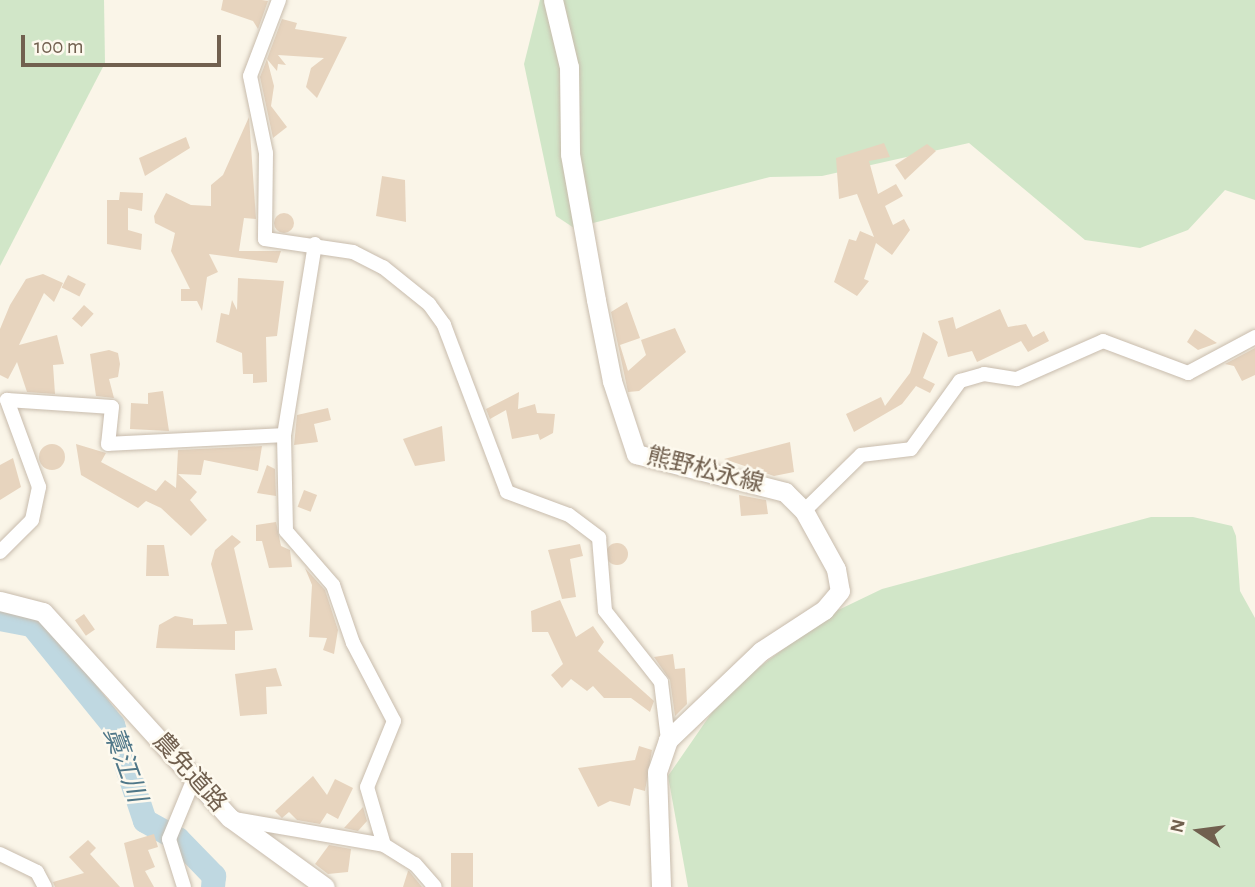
<!DOCTYPE html>
<meta charset="utf-8">
<style>
body{margin:0}
#map{position:relative;width:1255px;height:887px;overflow:hidden;background:#faf5e8;font-family:"Alegreya Sans","Noto Sans JP",sans-serif}
div>[style]{position:absolute}
.green>*{inset:0;background:#d1e6c8}
.river>*{height:24px;margin:-12px;padding:0 12px;transform-origin:12px;border-radius:12px;background:#bfd8e1}
.building>*{inset:0;background:#e7d4be;transform-origin:0 0}
.round{border-radius:50%}
.roads{filter:drop-shadow(0 0 2px #c8bcad) drop-shadow(0 0 2px #c8bcad)}
.street>*{height:14px;margin:-7px;padding:0 7px;transform-origin:7px;border-radius:7px;background:#fff}
.secondary>*{height:19px;margin:-9.5px;padding:0 9.5px;transform-origin:9.5px;border-radius:9.5px;background:#fff}
span{translate:-50% -50%;white-space:nowrap;text-align:center;line-height:1.15;-webkit-text-stroke:5px #fdf9ee;paint-order:stroke}
.street-label{font-size:24px;color:#71604f}
.water-label{font-size:26px;color:#4f7788;font-style:italic}
.north{position:absolute;left:1164px;top:796px;width:70px;height:70px;-webkit-text-stroke:5px #fdf9ee;paint-order:stroke;rotate:283deg;font-size:19px;font-weight:700;line-height:28px;text-align:center;color:#71604f}
.north::after{content:'';display:block;margin:auto;width:24px;height:32px;background:#71604f;clip-path:polygon(50% 0,100% 100%,50% 72%,0 100%)}
.scale{position:absolute;left:21px;top:35px;width:200px;height:32px;box-sizing:border-box;border:4px solid #71604f;border-top:0;padding-left:9px;font-size:21px;line-height:24px;white-space:nowrap;color:#71604f;-webkit-text-stroke:5px #fdf9ee;paint-order:stroke}
</style>
<div id="map">
<div class="green">
<div style="clip-path:polygon(0 0,104px 0,105px 63px,0 266px)"></div>
<div style="clip-path:polygon(540px 0,1255px 0,1255px 200px,1225px 190px,1188px 230px,1140px 248px,1085px 240px,969px 143px,822px 176px,770px 177px,574px 228px,556px 216px,524px 64px)"></div>
<div style="clip-path:polygon(1151px 517px,1193px 517px,1232px 526px,1236px 536px,1240px 591px,1255px 618px,1255px 887px,688px 887px,668px 776px,726px 692px,830px 614px,882px 589px)"></div>
</div>
<div class="river">
<div style="left:0;top:619px;width:33px;rotate:11deg"></div>
<div style="left:32px;top:625px;width:129px;rotate:51deg"></div>
<div style="left:113px;top:725px;width:101px;rotate:71.6deg"></div>
<div style="left:145px;top:821px;width:38px;rotate:29deg"></div>
<div style="left:178px;top:839px;width:52px;rotate:45.8deg"></div>
<div style="left:214px;top:876px;width:11px;rotate:95deg"></div>
</div>
<div class="building">
<div style="clip-path:polygon(223px 0,262px 0,268px 1px,258px 29px,253px 21px,221px 10px)"></div>
<div style="clip-path:polygon(282px 19px,297px 23px,295px 29px,347px 37px,317px 98px,306px 87px,311px 68px,324px 58px,278px 55px,286px 65px,278px 64px,277px 71px,267px 59px)"></div>
<div style="clip-path:polygon(267px 59px,274px 86px,271px 106px,287px 127px,273px 138px,260px 77px)"></div>
<div style="clip-path:polygon(249px 117px,256px 219px,244px 218px,239px 251px,281px 251px,277px 263px,209px 254px,218px 272px,207px 277px,202px 311px,197px 301px,181px 301px,181px 289px,190px 289px,171px 251px,175px 233px,155px 223px,154px 216px,166px 193px,191px 205px,211px 206px,211px 185px,223px 175px)"></div>
<div style="clip-path:polygon(186px 137px,190px 148px,145px 176px,139px 158px)"></div>
<div style="clip-path:polygon(884px 143px,890px 157px,869px 161px,878px 194px,896px 184px,903px 196px,885px 206px,893px 225px,904px 219px,910px 230px,892px 255px,876px 243px,864px 279px,869px 281px,857px 296px,834px 282px,849px 239px,856px 241px,860px 231px,874px 237px,857px 194px,839px 199px,836px 158px)"></div>
<div style="clip-path:polygon(927px 144px,936px 151px,905px 180px,895px 165px)"></div>
<div style="clip-path:polygon(382px 176px,405px 180px,406px 222px,376px 216px)"></div>
<div style="clip-path:polygon(120px 192px,143px 193px,142px 211px,128px 208px,128px 230px,142px 234px,141px 250px,107px 244px,107px 200px,119px 200px)"></div>
<div class="round" style="left:274px;top:213px;width:20px;height:20px"></div>
<div style="clip-path:polygon(43px 274px,63px 283px,54px 302px,44px 293px,19px 345px,57px 335px,64px 364px,53px 365px,55px 394px,27px 392px,17px 362px,8px 379px,0 375px,0 329px,10px 305px,26px 279px)"></div>
<div style="left:68px;top:275px;width:20px;height:14px;rotate:27deg"></div>
<div style="clip-path:polygon(238px 278px,284px 281px,277px 336px,266px 337px,267px 382px,253px 383px,253px 374px,243px 374px,242px 353px,216px 342px,221px 313px,229px 315px,232px 300px,237px 310px)"></div>
<div style="clip-path:polygon(627px 302px,640px 338px,620px 345px,628px 371px,646px 355px,641px 340px,675px 328px,686px 352px,639px 391px,628px 392px,611px 312px)"></div>
<div style="left:84px;top:305px;width:13px;height:18px;rotate:42deg"></div>
<div style="clip-path:polygon(1000px 309px,1008px 327px,1026px 324px,1033px 337px,1044px 331px,1049px 341px,1028px 352px,1021px 341px,977px 362px,972px 351px,948px 357px,938px 321px,953px 317px,956px 329px)"></div>
<div style="clip-path:polygon(1195px 329px,1217px 343px,1198px 350px,1187px 342px)"></div>
<div style="clip-path:polygon(923px 332px,938px 342px,923px 378px,935px 384px,930px 393px,916px 386px,902px 404px,854px 432px,846px 414px,881px 397px,885px 406px,910px 373px)"></div>
<div style="clip-path:polygon(1255px 348px,1255px 375px,1242px 381px,1234px 366px,1225px 364px)"></div>
<div style="clip-path:polygon(109px 350px,118px 353px,120px 364px,118px 377px,109px 379px,114px 398px,96px 396px,90px 354px)"></div>
<div style="clip-path:polygon(163px 391px,169px 431px,130px 429px,131px 403px,148px 404px,148px 393px)"></div>
<div style="clip-path:polygon(519px 392px,518px 409px,535px 404px,537px 413px,555px 414px,553px 433px,540px 440px,538px 434px,512px 439px,506px 410px,490px 419px,486px 409px)"></div>
<div style="clip-path:polygon(328px 408px,331px 420px,314px 424px,318px 442px,294px 445px,297px 415px)"></div>
<div style="clip-path:polygon(442px 426px,445px 461px,415px 466px,403px 439px)"></div>
<div style="clip-path:polygon(790px 442px,794px 472px,774px 476px,724px 459px)"></div>
<div class="round" style="left:39px;top:444px;width:26px;height:26px"></div>
<div style="clip-path:polygon(76px 444px,106px 453px,101px 462px,156px 491px,165px 480px,176px 488px,178px 450px,262px 446px,258px 471px,204px 460px,201px 475px,178px 474px,197px 492px,190px 500px,207px 520px,191px 536px,161px 508px,146px 501px,138px 508px,81px 475px)"></div>
<div style="clip-path:polygon(13px 458px,21px 487px,0 500px,0 465px)"></div>
<div style="clip-path:polygon(267px 465px,275px 469px,276px 496px,257px 493px)"></div>
<div style="left:304px;top:490px;width:14px;height:18px;rotate:21deg"></div>
<div style="clip-path:polygon(739px 495px,766px 500px,768px 514px,741px 516px)"></div>
<div style="clip-path:polygon(276px 522px,281px 546px,290px 550px,292px 567px,269px 568px,262px 541px,256px 541px,256px 525px)"></div>
<div style="clip-path:polygon(232px 535px,241px 542px,234px 548px,253px 630px,235px 631px,235px 650px,156px 648px,159px 625px,175px 616px,193px 619px,193px 625px,227px 624px,211px 564px,215px 550px)"></div>
<div class="round" style="left:606px;top:543px;width:22px;height:22px"></div>
<div style="clip-path:polygon(580px 544px,583px 556px,570px 559px,576px 597px,562px 599px,548px 550px)"></div>
<div style="clip-path:polygon(147px 545px,164px 545px,169px 576px,146px 576px)"></div>
<div style="clip-path:polygon(305px 568px,325px 590px,338px 630px,334px 654px,323px 650px,327px 638px,309px 637px,312px 585px)"></div>
<div style="clip-path:polygon(560px 600px,576px 637px,593px 626px,604px 642px,598px 651px,654px 701px,650px 712px,631px 698px,604px 698px,593px 686px,587px 691px,571px 679px,562px 688px,551px 675px,563px 664px,548px 632px,532px 632px,531px 611px)"></div>
<div style="left:84px;top:614px;width:19px;height:11px;rotate:55deg"></div>
<div style="clip-path:polygon(673px 654px,675px 669px,685px 668px,687px 704px,675px 716px,670px 680px,654px 657px)"></div>
<div style="clip-path:polygon(276px 668px,282px 686px,266px 687px,267px 714px,240px 716px,235px 674px)"></div>
<div style="clip-path:polygon(639px 746px,652px 750px,645px 791px,634px 788px,630px 806px,610px 801px,598px 807px,578px 768px,635px 760px)"></div>
<div style="clip-path:polygon(313px 776px,327px 795px,335px 779px,353px 788px,338px 819px,327px 813px,320px 824px,297px 820px,289px 812px,282px 818px,275px 811px)"></div>
<div style="clip-path:polygon(363px 807px,367px 821px,358px 831px,344px 828px)"></div>
<div style="clip-path:polygon(154px 834px,158px 847px,148px 850px,155px 867px,145px 871px,154px 887px,134px 887px,124px 843px)"></div>
<div style="clip-path:polygon(88px 840px,96px 848px,90px 854px,120px 887px,55px 887px,53px 882px,84px 873px,69px 857px)"></div>
<div style="clip-path:polygon(329px 845px,351px 849px,348px 872px,328px 874px,315px 864px)"></div>
<div style="left:451px;top:853px;width:22px;height:34px"></div>
<div style="clip-path:polygon(408px 871px,409px 871px,422px 887px,403px 887px)"></div>
</div>
<div class="roads">
<div class="street">
<div style="left:279px;top:0;width:81px;rotate:110.9deg"></div>
<div style="left:250px;top:76px;width:79px;rotate:78.3deg"></div>
<div style="left:266px;top:153px;width:86px;rotate:90.7deg"></div>
<div style="left:265px;top:239px;width:89px;rotate:8.4deg"></div>
<div style="left:353px;top:252px;width:34px;rotate:27deg"></div>
<div style="left:383px;top:267px;width:59px;rotate:38.8deg"></div>
<div style="left:429px;top:304px;width:26px;rotate:54deg"></div>
<div style="left:444px;top:325px;width:178px;rotate:69.3deg"></div>
<div style="left:507px;top:492px;width:66px;rotate:20.4deg"></div>
<div style="left:569px;top:515px;width:38px;rotate:37deg"></div>
<div style="left:599px;top:538px;width:73px;rotate:85.3deg"></div>
<div style="left:605px;top:611px;width:90px;rotate:51.7deg"></div>
<div style="left:661px;top:682px;width:58px;rotate:83.1deg"></div>
<div style="left:315px;top:244px;width:193px;rotate:99.2deg"></div>
<div style="left:284px;top:435px;width:96px;rotate:88.8deg"></div>
<div style="left:286px;top:531px;width:72px;rotate:49deg"></div>
<div style="left:333px;top:585px;width:61px;rotate:71deg"></div>
<div style="left:353px;top:643px;width:88px;rotate:62.3deg"></div>
<div style="left:394px;top:721px;width:71px;rotate:112.2deg"></div>
<div style="left:367px;top:787px;width:60px;rotate:73.7deg"></div>
<div style="left:804px;top:511px;width:80px;rotate:-44.5deg"></div>
<div style="left:861px;top:455px;width:50px;rotate:-6.8deg"></div>
<div style="left:911px;top:449px;width:84px;rotate:-54.2deg"></div>
<div style="left:960px;top:381px;width:25px;rotate:-16deg"></div>
<div style="left:984px;top:374px;width:33px;rotate:9deg"></div>
<div style="left:1017px;top:379px;width:94px;rotate:-23.8deg"></div>
<div style="left:1103px;top:341px;width:91px;rotate:20.6deg"></div>
<div style="left:1188px;top:373px;width:76px;rotate:-28.2deg"></div>
<div style="left:0;top:552px;width:45px;rotate:-45deg"></div>
<div style="left:32px;top:520px;width:34px;rotate:-78deg"></div>
<div style="left:39px;top:487px;width:93px;rotate:-110.2deg"></div>
<div style="left:7px;top:400px;width:105px;rotate:3.8deg"></div>
<div style="left:112px;top:407px;width:37px;rotate:96deg"></div>
<div style="left:108px;top:444px;width:176px;rotate:-2.9deg"></div>
<div style="left:234px;top:819px;width:152px;rotate:9.8deg"></div>
<div style="left:384px;top:845px;width:36px;rotate:32deg"></div>
<div style="left:415px;top:864px;width:30px;rotate:49deg"></div>
<div style="left:0;top:854px;width:41px;rotate:25.9deg"></div>
<div style="left:37px;top:872px;width:17px;rotate:62deg"></div>
<div style="left:184px;top:887px;width:50px;rotate:-107.4deg"></div>
<div style="left:169px;top:839px;width:63px;rotate:-67.5deg"></div>
</div>
<div class="secondary">
<div style="left:553px;top:0;width:69px;rotate:76.6deg"></div>
<div style="left:569px;top:67px;width:87px;rotate:89.3deg"></div>
<div style="left:570px;top:154px;width:148px;rotate:79.9deg"></div>
<div style="left:596px;top:300px;width:83px;rotate:78.8deg"></div>
<div style="left:612px;top:381px;width:77px;rotate:71.8deg"></div>
<div style="left:636px;top:454px;width:154px;rotate:14.3deg"></div>
<div style="left:785px;top:492px;width:27px;rotate:45deg"></div>
<div style="left:804px;top:511px;width:66px;rotate:61.1deg"></div>
<div style="left:836px;top:569px;width:22px;rotate:80deg"></div>
<div style="left:840px;top:591px;width:25px;rotate:130deg"></div>
<div style="left:824px;top:610px;width:75px;rotate:146.9deg"></div>
<div style="left:761px;top:651px;width:129px;rotate:136.3deg"></div>
<div style="left:668px;top:740px;width:34px;rotate:109deg"></div>
<div style="left:657px;top:772px;width:115px;rotate:88deg"></div>
<div style="left:0;top:601px;width:44px;rotate:14.3deg"></div>
<div style="left:43px;top:612px;width:278px;rotate:47.8deg"></div>
<div style="left:230px;top:818px;width:117px;rotate:36deg"></div>
</div>
</div>
<div class="street-label">
<span style="left:705px;top:471px;rotate:14deg">熊野松永線</span>
<span style="left:189px;top:773px;rotate:48deg">農免道路</span>
</div>
<div class="water-label">
<span style="left:124px;top:765px;rotate:70deg">藁江川</span>
</div>
<div class="north">N</div>
<div class="scale">100 m</div>
</div>
